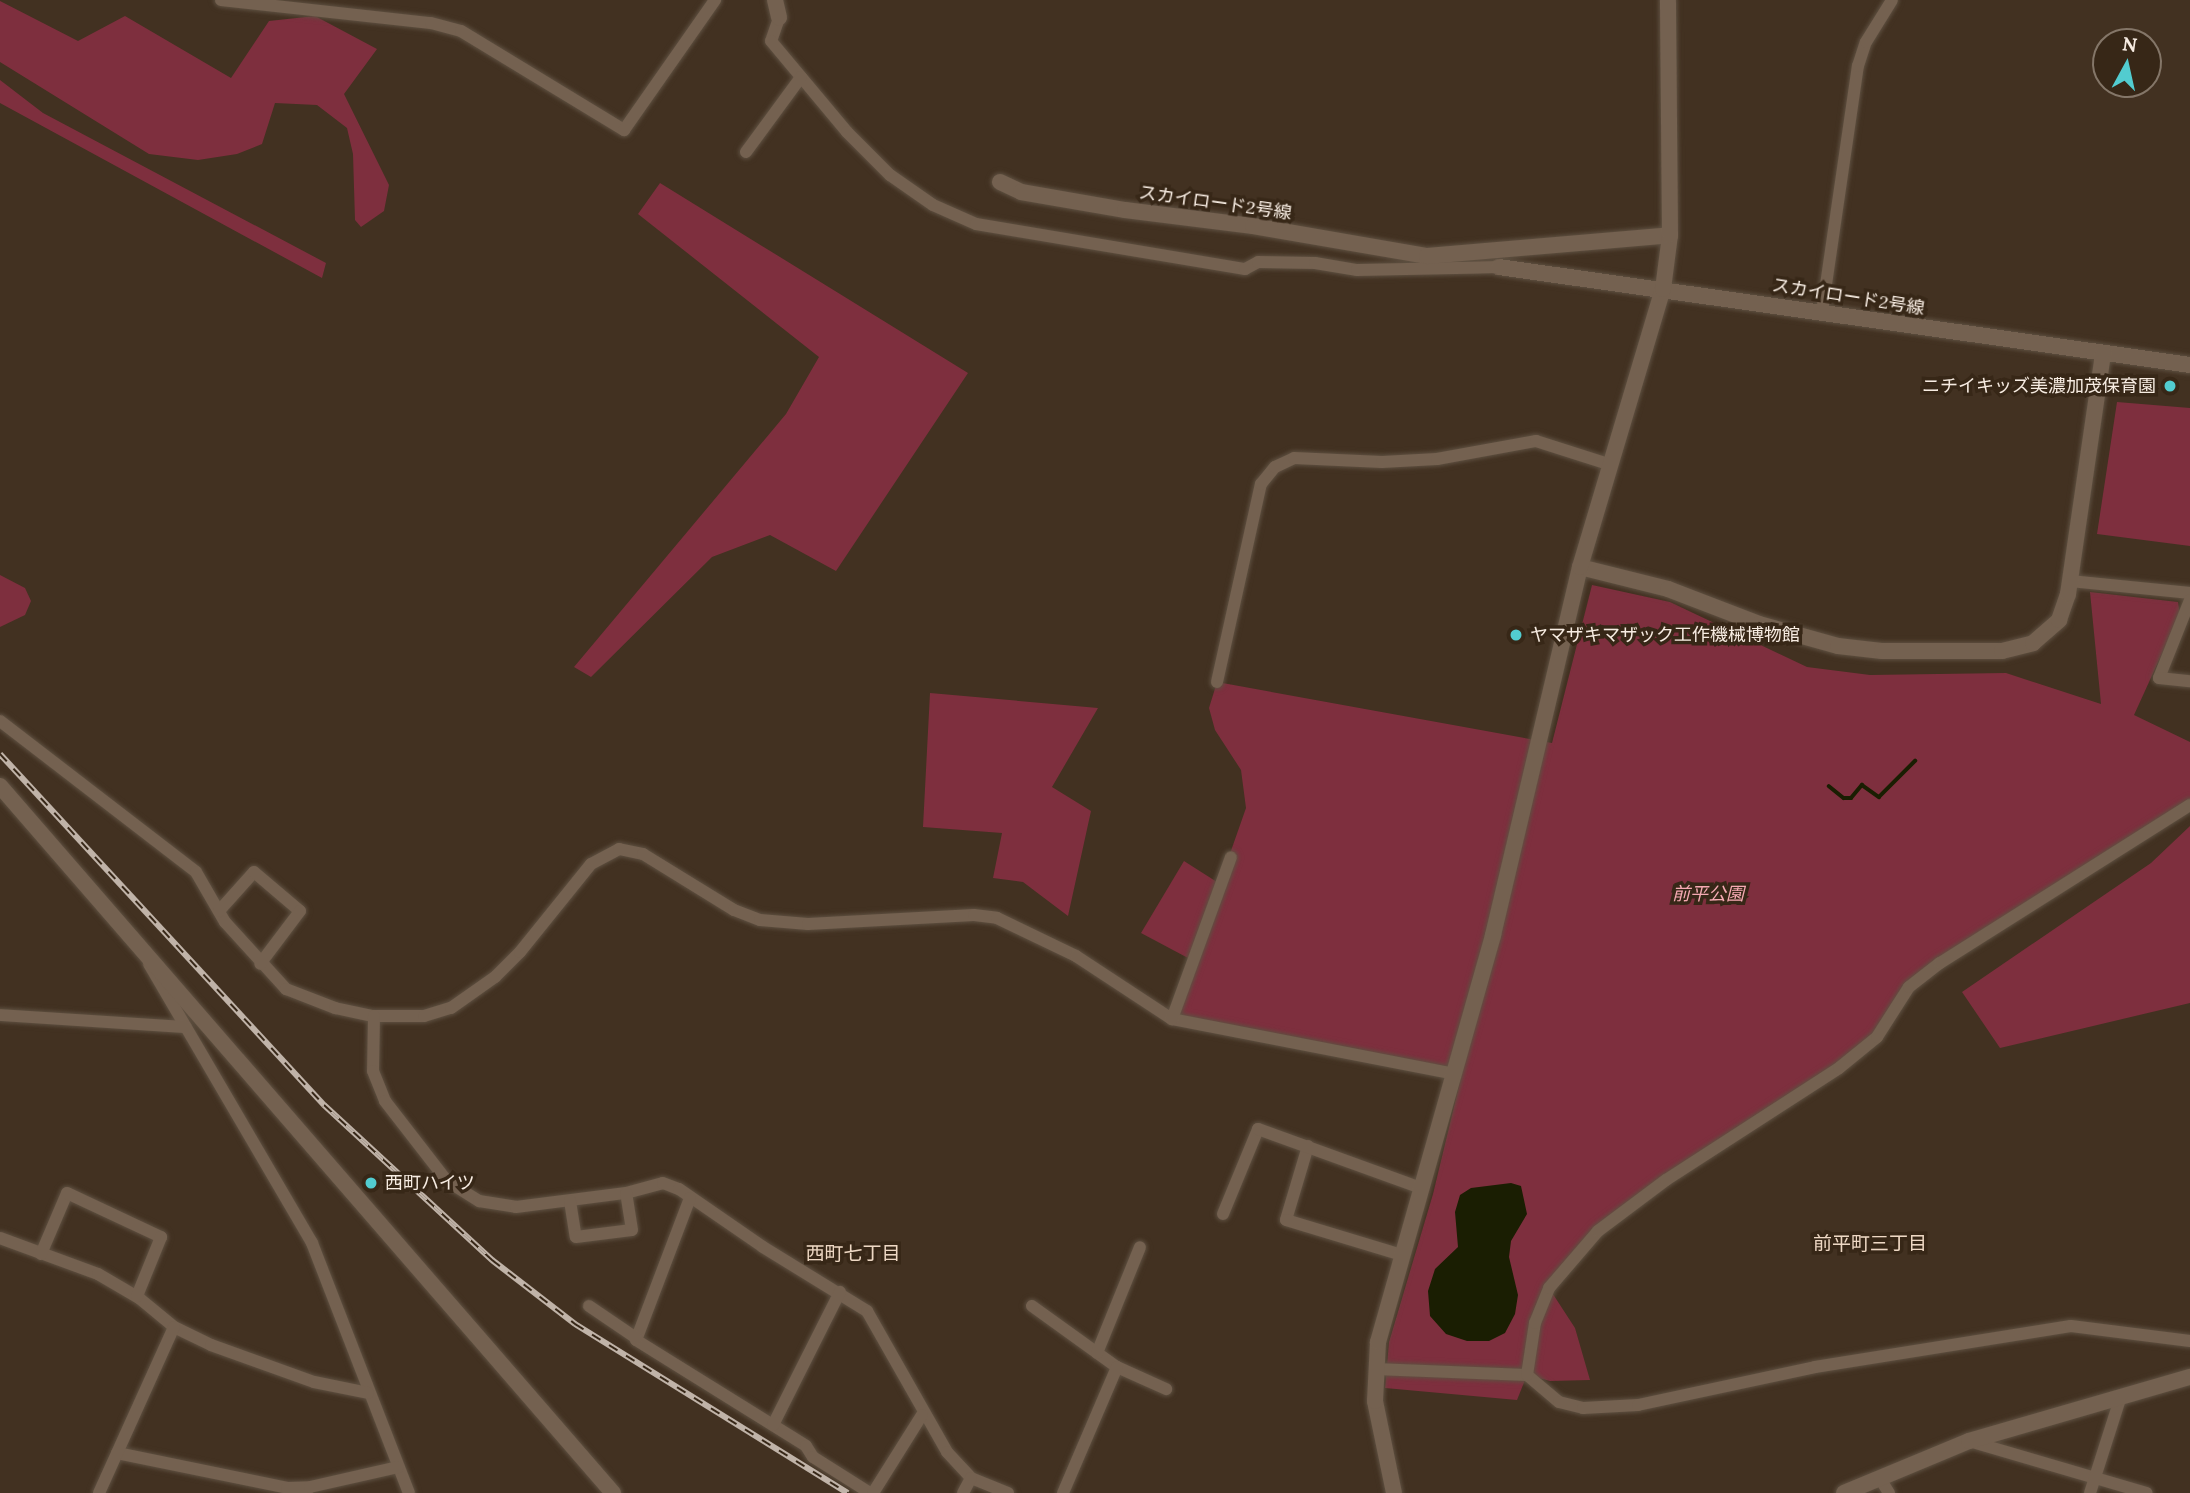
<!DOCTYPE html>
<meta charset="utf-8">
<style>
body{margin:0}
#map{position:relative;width:2190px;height:1493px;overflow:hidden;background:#423121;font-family:Lora,"Noto Sans JP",serif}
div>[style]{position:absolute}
.green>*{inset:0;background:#7e2f3e}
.water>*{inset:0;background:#1a1e02}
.stream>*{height:3.5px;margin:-1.75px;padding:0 1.75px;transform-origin:1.75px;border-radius:1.75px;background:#1a1e02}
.roads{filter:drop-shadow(0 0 2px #5e5041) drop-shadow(0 0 2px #5e5041)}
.minor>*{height:12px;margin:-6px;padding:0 6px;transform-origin:6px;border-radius:6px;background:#746150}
.tertiary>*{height:16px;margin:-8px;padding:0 8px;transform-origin:8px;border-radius:8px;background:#746150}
.rail>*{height:6px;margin-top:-3px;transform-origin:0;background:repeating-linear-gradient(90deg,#372717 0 10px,#c0b3a8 0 20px);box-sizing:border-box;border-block:2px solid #c0b3a8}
.dots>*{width:19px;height:19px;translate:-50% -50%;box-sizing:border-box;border:4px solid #372717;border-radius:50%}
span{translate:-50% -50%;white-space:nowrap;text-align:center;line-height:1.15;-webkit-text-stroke:7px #372717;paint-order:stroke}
.street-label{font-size:18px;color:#f7ece2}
.poi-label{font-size:18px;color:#f7ece2}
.right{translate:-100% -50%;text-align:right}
.left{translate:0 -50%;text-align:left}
.park-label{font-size:18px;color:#f6aab3;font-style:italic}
.neighbourhood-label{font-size:19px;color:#eed8c4}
.north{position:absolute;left:2092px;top:28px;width:70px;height:70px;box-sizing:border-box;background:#372717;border:2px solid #847668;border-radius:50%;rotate:8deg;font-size:19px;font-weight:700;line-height:28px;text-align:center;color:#f7ece2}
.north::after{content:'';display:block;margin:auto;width:24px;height:32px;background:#52ccd0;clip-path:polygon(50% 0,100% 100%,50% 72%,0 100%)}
</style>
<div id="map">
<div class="green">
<div style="clip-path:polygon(0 1px,78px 41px,125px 16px,231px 78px,269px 21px,315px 16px,377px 49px,344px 94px,389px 185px,384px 211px,361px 227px,355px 220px,353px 154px,347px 128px,317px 105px,275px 103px,262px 144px,237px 154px,198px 160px,149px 154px,0 62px)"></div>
<div style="clip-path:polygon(0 80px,43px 113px,326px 263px,322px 278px,0 103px)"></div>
<div style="clip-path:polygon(660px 183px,968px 373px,836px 571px,770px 535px,712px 557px,591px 677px,574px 667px,786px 414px,819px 357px,638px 214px)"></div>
<div style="clip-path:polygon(2117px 402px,2190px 408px,2190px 546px,2097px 534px)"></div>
<div style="clip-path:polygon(0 575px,25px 588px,31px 601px,25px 615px,0 627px)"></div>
<div style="clip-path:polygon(1592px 585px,1670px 602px,1807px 667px,1870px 675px,2006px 673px,2101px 704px,2090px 592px,2178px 602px,2180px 614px,2134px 715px,2190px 742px,2190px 804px,1909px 988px,1877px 1037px,1598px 1231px,1549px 1288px,1575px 1328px,1590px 1380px,1550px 1381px,1527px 1375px,1517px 1400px,1385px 1388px,1389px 1342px,1433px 1194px,1463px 1069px,1172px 1019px,1246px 808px,1241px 770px,1215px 730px,1209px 708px,1217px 682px,1552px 743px)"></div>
<div style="clip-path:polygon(930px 693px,1098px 708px,1052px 787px,1091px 811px,1068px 916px,1023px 882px,993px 878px,1002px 833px,923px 827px)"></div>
<div style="clip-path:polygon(2190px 826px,2190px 1003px,2000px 1048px,1962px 992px,2151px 863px)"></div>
<div style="clip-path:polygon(1184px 861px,1220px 884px,1188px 958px,1141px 933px)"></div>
</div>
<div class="water">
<div style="clip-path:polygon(1511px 1183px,1521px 1186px,1527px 1214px,1511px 1241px,1509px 1257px,1518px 1295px,1515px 1314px,1505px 1333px,1489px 1341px,1467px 1341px,1446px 1334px,1430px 1316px,1428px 1291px,1435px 1269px,1458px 1247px,1455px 1212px,1460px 1195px,1471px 1188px)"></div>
</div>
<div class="stream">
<div style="left:1829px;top:786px;width:19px;rotate:39deg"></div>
<div style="left:1844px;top:798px;width:7px"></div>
<div style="left:1851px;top:798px;width:17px;rotate:-50deg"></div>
<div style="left:1862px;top:785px;width:21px;rotate:35deg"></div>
<div style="left:1879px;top:797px;width:51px;rotate:-45deg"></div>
</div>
<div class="roads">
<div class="minor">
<div style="left:221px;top:0;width:211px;rotate:6.3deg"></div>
<div style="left:431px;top:23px;width:31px;rotate:15deg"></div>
<div style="left:461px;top:31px;width:191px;rotate:31.3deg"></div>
<div style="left:624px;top:130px;width:159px;rotate:-55deg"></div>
<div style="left:779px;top:18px;width:24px;rotate:109deg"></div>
<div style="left:771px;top:41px;width:119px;rotate:50.1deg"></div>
<div style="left:847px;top:132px;width:61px;rotate:45deg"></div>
<div style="left:890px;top:175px;width:52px;rotate:34.9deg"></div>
<div style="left:933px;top:205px;width:47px;rotate:23.8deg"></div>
<div style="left:976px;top:224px;width:273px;rotate:9.5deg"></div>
<div style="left:1245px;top:269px;width:15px;rotate:-28deg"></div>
<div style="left:1258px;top:262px;width:57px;rotate:1deg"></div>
<div style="left:1315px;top:263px;width:43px;rotate:9.5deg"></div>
<div style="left:1357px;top:270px;width:142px;rotate:-1.2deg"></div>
<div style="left:746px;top:152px;width:93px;rotate:-53.7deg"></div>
<div style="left:1822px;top:312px;width:249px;rotate:-81.7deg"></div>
<div style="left:1858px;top:66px;width:25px;rotate:-72deg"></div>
<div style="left:1866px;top:42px;width:49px;rotate:-58.2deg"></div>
<div style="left:2070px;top:581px;width:121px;rotate:5.7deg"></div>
<div style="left:2190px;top:600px;width:84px;rotate:111.7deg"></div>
<div style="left:2159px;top:678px;width:31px;rotate:6deg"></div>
<div style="left:1217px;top:682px;width:203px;rotate:-77.5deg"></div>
<div style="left:1261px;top:484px;width:22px;rotate:-51deg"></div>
<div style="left:1275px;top:467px;width:21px;rotate:-25deg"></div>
<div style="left:1294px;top:458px;width:88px;rotate:2.6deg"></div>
<div style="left:1382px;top:462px;width:55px;rotate:-3.1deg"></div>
<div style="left:1437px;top:459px;width:101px;rotate:-10.3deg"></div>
<div style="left:1536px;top:441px;width:79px;rotate:17.7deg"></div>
<div style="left:0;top:721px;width:247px;rotate:37.6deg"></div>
<div style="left:196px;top:872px;width:58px;rotate:59.9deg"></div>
<div style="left:225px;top:922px;width:91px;rotate:47.7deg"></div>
<div style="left:286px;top:989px;width:53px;rotate:21.2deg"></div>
<div style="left:335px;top:1008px;width:40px;rotate:12deg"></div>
<div style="left:374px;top:1016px;width:50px"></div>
<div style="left:424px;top:1016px;width:28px;rotate:-17deg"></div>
<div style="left:451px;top:1008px;width:54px;rotate:-35.2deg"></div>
<div style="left:495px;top:977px;width:35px;rotate:-45deg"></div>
<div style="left:520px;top:952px;width:113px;rotate:-51.1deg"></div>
<div style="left:591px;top:864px;width:32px;rotate:-28deg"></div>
<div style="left:619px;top:849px;width:25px;rotate:12deg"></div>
<div style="left:643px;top:854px;width:107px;rotate:31.6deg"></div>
<div style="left:734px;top:910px;width:28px;rotate:21deg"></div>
<div style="left:760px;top:920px;width:48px;rotate:4.8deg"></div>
<div style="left:808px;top:924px;width:166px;rotate:-3.1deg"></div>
<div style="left:974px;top:915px;width:23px;rotate:7deg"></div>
<div style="left:997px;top:918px;width:88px;rotate:25.7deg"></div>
<div style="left:1076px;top:956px;width:115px;rotate:33.3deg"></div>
<div style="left:1172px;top:1019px;width:287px;rotate:11deg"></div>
<div style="left:219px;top:911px;width:52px;rotate:-48.1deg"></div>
<div style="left:254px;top:872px;width:60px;rotate:40.3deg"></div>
<div style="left:300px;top:911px;width:66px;rotate:127deg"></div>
<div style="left:149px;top:964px;width:323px;rotate:59.7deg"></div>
<div style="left:312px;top:1243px;width:268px;rotate:68.8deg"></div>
<div style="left:0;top:1015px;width:186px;rotate:3.7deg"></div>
<div style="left:374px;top:1016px;width:55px;rotate:91deg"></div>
<div style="left:373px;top:1071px;width:32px;rotate:68deg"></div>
<div style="left:385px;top:1101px;width:101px;rotate:52.2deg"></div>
<div style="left:447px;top:1181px;width:38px;rotate:32deg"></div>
<div style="left:479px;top:1201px;width:37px;rotate:9deg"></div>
<div style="left:516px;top:1207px;width:111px;rotate:-7.3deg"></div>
<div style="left:626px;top:1193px;width:38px;rotate:-15deg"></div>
<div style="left:663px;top:1183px;width:17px;rotate:21deg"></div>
<div style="left:679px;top:1189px;width:102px;rotate:34.6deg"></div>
<div style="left:763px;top:1247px;width:122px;rotate:31.6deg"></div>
<div style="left:867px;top:1311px;width:162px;rotate:60.4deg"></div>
<div style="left:947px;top:1452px;width:35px;rotate:47deg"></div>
<div style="left:971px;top:1478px;width:40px;rotate:22deg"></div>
<div style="left:1172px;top:1019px;width:172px;rotate:-70deg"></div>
<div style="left:1308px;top:1146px;width:77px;rotate:106.6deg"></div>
<div style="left:1286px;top:1220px;width:121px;rotate:16.8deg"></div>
<div style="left:690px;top:1198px;width:152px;rotate:110.8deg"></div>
<div style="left:636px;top:1340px;width:200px;rotate:31.9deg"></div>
<div style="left:806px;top:1446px;width:13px;rotate:58deg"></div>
<div style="left:813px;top:1457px;width:67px;rotate:32.3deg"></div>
<div style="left:570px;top:1201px;width:36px;rotate:81deg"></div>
<div style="left:576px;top:1237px;width:56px;rotate:-7.1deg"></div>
<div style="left:632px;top:1230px;width:37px;rotate:-99deg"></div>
<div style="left:1223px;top:1214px;width:92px;rotate:-67.6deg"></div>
<div style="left:1258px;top:1129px;width:173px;rotate:19.9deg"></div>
<div style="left:0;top:1238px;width:104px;rotate:20.2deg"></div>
<div style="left:98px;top:1274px;width:48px;rotate:30.3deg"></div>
<div style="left:139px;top:1298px;width:45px;rotate:39.6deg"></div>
<div style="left:174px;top:1327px;width:41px;rotate:25.9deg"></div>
<div style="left:211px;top:1345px;width:109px;rotate:19.8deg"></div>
<div style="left:314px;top:1382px;width:55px;rotate:11.5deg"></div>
<div style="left:41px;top:1254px;width:66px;rotate:-66.9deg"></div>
<div style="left:67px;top:1193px;width:104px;rotate:25.1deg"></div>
<div style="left:161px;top:1237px;width:64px;rotate:112.1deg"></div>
<div style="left:589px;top:1306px;width:57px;rotate:34.2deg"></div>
<div style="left:1032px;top:1306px;width:105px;rotate:35.7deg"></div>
<div style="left:1117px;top:1367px;width:54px;rotate:24.2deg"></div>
<div style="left:1097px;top:1353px;width:114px;rotate:-67.9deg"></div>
<div style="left:1375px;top:1369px;width:152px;rotate:2.3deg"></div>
<div style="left:1527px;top:1375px;width:42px;rotate:40.2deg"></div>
<div style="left:1559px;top:1402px;width:25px;rotate:14deg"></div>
<div style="left:1583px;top:1408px;width:55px;rotate:-3.1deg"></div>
<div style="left:1638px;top:1405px;width:181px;rotate:-12.1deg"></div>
<div style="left:1815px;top:1367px;width:259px;rotate:-9.1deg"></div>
<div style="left:2071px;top:1326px;width:120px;rotate:7.2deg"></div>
<div style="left:1527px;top:1375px;width:53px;rotate:-81.3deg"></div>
<div style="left:1535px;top:1323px;width:38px;rotate:-68deg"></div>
<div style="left:1549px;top:1288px;width:75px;rotate:-49.3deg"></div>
<div style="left:1598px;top:1231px;width:85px;rotate:-36.9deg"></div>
<div style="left:1666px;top:1180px;width:206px;rotate:-32.9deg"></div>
<div style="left:1839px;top:1068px;width:49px;rotate:-39.2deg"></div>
<div style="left:1877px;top:1037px;width:59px;rotate:-57.4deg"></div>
<div style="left:1909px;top:987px;width:39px;rotate:-38deg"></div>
<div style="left:1940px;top:963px;width:296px;rotate:-32.3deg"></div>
<div style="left:773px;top:1425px;width:149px;rotate:-63.3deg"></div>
<div style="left:1969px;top:1441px;width:185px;rotate:16.3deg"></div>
<div style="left:117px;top:1453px;width:174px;rotate:11.6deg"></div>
<div style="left:287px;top:1488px;width:23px;rotate:-2deg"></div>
<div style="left:310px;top:1487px;width:90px;rotate:-12.8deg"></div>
<div style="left:1879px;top:1477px;width:19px;rotate:58deg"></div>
<div style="left:99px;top:1493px;width:182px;rotate:-65.7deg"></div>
<div style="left:873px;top:1493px;width:92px;rotate:-57.9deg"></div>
<div style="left:963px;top:1493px;width:17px;rotate:-62deg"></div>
<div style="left:1063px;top:1493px;width:137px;rotate:-66.8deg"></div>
<div style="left:2090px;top:1493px;width:102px;rotate:-72.3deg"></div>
</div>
<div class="tertiary">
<div style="left:775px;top:0;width:18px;rotate:77deg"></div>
<div style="left:1000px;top:182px;width:23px;rotate:25deg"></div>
<div style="left:1021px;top:192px;width:106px;rotate:9.8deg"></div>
<div style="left:1125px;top:210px;width:129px;rotate:7.1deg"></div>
<div style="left:1253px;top:226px;width:177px;rotate:9.8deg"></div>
<div style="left:1427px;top:256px;width:244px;rotate:-4.9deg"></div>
<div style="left:1499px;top:267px;width:698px;rotate:8.07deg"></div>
<div style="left:1580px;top:567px;width:91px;rotate:14deg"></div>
<div style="left:1668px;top:589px;width:97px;rotate:21deg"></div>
<div style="left:1759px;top:624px;width:82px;rotate:15.6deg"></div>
<div style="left:1838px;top:646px;width:44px;rotate:6.5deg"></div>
<div style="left:1882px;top:651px;width:120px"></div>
<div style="left:2002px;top:651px;width:32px;rotate:-14deg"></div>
<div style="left:2033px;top:643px;width:35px;rotate:-41deg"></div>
<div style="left:2059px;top:620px;width:28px;rotate:-71deg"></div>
<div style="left:2068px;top:594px;width:243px;rotate:-81.7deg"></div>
<div style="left:0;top:786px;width:936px;rotate:49.07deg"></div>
<div style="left:1394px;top:1493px;width:94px;rotate:-101.7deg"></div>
<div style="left:1375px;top:1401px;width:59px;rotate:-87.1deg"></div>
<div style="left:1378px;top:1342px;width:423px;rotate:-74.2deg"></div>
<div style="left:1493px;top:935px;width:378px;rotate:-76.7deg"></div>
<div style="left:1580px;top:567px;width:290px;rotate:-73.4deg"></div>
<div style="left:1663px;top:289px;width:54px;rotate:-82.6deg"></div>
<div style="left:1670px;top:235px;width:235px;rotate:-90.5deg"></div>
<div style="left:1844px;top:1493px;width:135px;rotate:-22.6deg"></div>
<div style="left:1969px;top:1441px;width:230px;rotate:-16.2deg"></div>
</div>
</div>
<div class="rail">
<div style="left:0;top:754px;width:478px;rotate:47.3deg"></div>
<div style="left:324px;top:1105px;width:229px;rotate:42.7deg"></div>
<div style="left:492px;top:1260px;width:105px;rotate:37.6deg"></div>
<div style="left:575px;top:1324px;width:321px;rotate:31.8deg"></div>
</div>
<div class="dots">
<div style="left:2170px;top:386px;background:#52ccd0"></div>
<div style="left:1516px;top:635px;background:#52ccd0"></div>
<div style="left:371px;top:1183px;background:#52ccd0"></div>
</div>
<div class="street-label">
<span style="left:1215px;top:203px;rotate:8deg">スカイロード2号線</span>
<span style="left:1848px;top:297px;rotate:9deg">スカイロード2号線</span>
</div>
<div class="poi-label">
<span class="right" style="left:2156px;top:386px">ニチイキッズ美濃加茂保育園</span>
<span class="left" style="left:1530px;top:635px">ヤマザキマザック工作機械博物館</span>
<span class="left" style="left:385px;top:1183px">西町ハイツ</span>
</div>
<div class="park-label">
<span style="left:1708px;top:894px">前平公園</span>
</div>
<div class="neighbourhood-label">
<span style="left:1870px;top:1244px">前平町三丁目</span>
<span style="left:853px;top:1254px">西町七丁目</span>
</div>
<div class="north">N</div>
</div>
